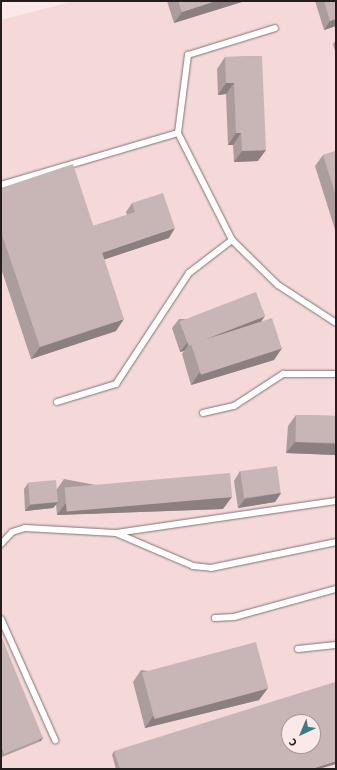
<!DOCTYPE html>
<meta charset="utf-8">
<style>
body{margin:0}
#map{position:relative;width:337px;height:770px;overflow:hidden;background:#fbe8e9;font-family:"Source Sans 3",sans-serif}
div>[style]{position:absolute}
.built>*{inset:0;background:#f5d9d9}
.roads{filter:drop-shadow(0 0 1px #837273) drop-shadow(0 0 1px #837273)}
.lane>*{height:6px;margin:-3px;padding:0 3px;transform-origin:3px;border-radius:3px;background:#fff}
.wall>*{inset:0;background:#ac9d9d}
.shaded-wall>*{inset:0;background:#8c7f7f;transform-origin:0 0}
.building>*{inset:0;background:#c8b6b6;transform-origin:0 0}
span{translate:-50% -50%;white-space:nowrap;text-align:center;line-height:1.15;-webkit-text-stroke:4px #fbe8e9;paint-order:stroke}
.frame{position:absolute;inset:0;border:2px solid #241d1d;pointer-events:none}
.north{position:absolute;left:281px;top:714px;width:40px;height:40px;box-sizing:border-box;background:#fbe8e9;border:1px solid #a59797;border-radius:50%;rotate:224deg;font-size:11px;font-weight:700;line-height:16px;text-align:center;color:#241d1d}
.north::after{content:'';display:block;margin:auto;width:14px;height:18px;background:#367f80;clip-path:polygon(50% 0,100% 100%,50% 72%,0 100%)}
</style>
<div id="map">
<div class="built">
<div style="clip-path:polygon(evenodd,74px 1px,336px 1px,336px 769px,1px 769px,1px 20px,74px 1px,289px 722px,313px 722px,313px 746px,289px 746px,289px 722px)"></div>
</div>
<div class="roads">
<div class="lane">
<div style="left:178px;top:133px;width:79px;rotate:-82.7deg"></div>
<div style="left:188px;top:55px;width:91px;rotate:-17.2deg"></div>
<div style="left:1px;top:185px;width:184px;rotate:-16.4deg"></div>
<div style="left:178px;top:133px;width:120px;rotate:63.2deg"></div>
<div style="left:232px;top:240px;width:64px;rotate:44.4deg"></div>
<div style="left:278px;top:285px;width:69px;rotate:33.2deg"></div>
<div style="left:57px;top:402px;width:62px;rotate:-17deg"></div>
<div style="left:116px;top:384px;width:133px;rotate:-56.7deg"></div>
<div style="left:189px;top:273px;width:54px;rotate:-37.5deg"></div>
<div style="left:203px;top:413px;width:32px;rotate:-13deg"></div>
<div style="left:234px;top:406px;width:59px;rotate:-33.1deg"></div>
<div style="left:283px;top:374px;width:53px"></div>
<div style="left:116px;top:533px;width:222px;rotate:-8.3deg"></div>
<div style="left:1px;top:544px;width:16px;rotate:-47deg"></div>
<div style="left:12px;top:532px;width:14px;rotate:-17deg"></div>
<div style="left:25px;top:528px;width:91px;rotate:3.1deg"></div>
<div style="left:116px;top:533px;width:84px;rotate:23.2deg"></div>
<div style="left:193px;top:566px;width:18px;rotate:6deg"></div>
<div style="left:211px;top:568px;width:128px;rotate:-11.7deg"></div>
<div style="left:215px;top:618px;width:19px;rotate:-3deg"></div>
<div style="left:234px;top:617px;width:106px;rotate:-15.4deg"></div>
<div style="left:1px;top:619px;width:133px;rotate:65.9deg"></div>
<div style="left:298px;top:649px;width:38px;rotate:-6deg"></div>
</div>
</div>
<div class="wall">
<div style="clip-path:polygon(167px 1px,245px 1px,174px 23px)"></div>
<div style="clip-path:polygon(315px 1px,336px 1px,336px 26px,324px 30px)"></div>
<div style="clip-path:polygon(336px 40px,336px 55px,333px 44px)"></div>
<div style="clip-path:polygon(262px 56px,258px 161px,234px 162px,233px 145px,228px 145px,226px 94px,218px 95px,217px 69px,225px 57px)"></div>
<div style="clip-path:polygon(336px 151px,336px 233px,315px 166px,323px 155px)"></div>
<div style="clip-path:polygon(1px 188px,93px 226px,127px 215px,126px 212px,132px 203px,169px 238px,104px 259px,116px 331px,31px 359px,1px 268px)"></div>
<div style="clip-path:polygon(179px 319px,261px 321px,282px 348px,274px 360px,191px 385px,182px 354px,184px 351px,180px 352px,172px 328px)"></div>
<div style="clip-path:polygon(296px 415px,336px 416px,336px 455px,286px 453px,288px 426px)"></div>
<div style="clip-path:polygon(240px 471px,281px 493px,275px 502px,238px 508px,234px 481px)"></div>
<div style="clip-path:polygon(64px 479px,223px 509px,57px 515px,56px 505px,53px 508px,25px 511px,24px 489px,28px 483px,57px 489px)"></div>
<div style="clip-path:polygon(1px 636px,41px 741px,2px 757px,1px 755px)"></div>
<div style="clip-path:polygon(141px 670px,268px 688px,259px 700px,145px 728px,133px 682px)"></div>
<div style="clip-path:polygon(114px 751px,319px 769px,116px 769px,112px 755px)"></div>
</div>
<div class="shaded-wall">
<div style="clip-path:polygon(216px 1px,245px 1px,174px 23px,182px 12px)"></div>
<div style="clip-path:polygon(336px 19px,336px 26px,324px 30px,330px 21px)"></div>
<div style="clip-path:polygon(226px 83px,234px 83px,226px 94px,218px 95px)"></div>
<div style="clip-path:polygon(236px 133px,241px 133px,233px 145px,228px 145px)"></div>
<div style="clip-path:polygon(266px 150px,258px 161px,234px 162px,242px 151px)"></div>
<div style="clip-path:polygon(175px 228px,169px 238px,94px 263px,100px 253px)"></div>
<div style="clip-path:polygon(265px 316px,258px 326px,190px 342px,184px 351px,180px 352px,187px 343px)"></div>
<div style="clip-path:polygon(124px 319px,116px 331px,31px 359px,40px 347px)"></div>
<div style="clip-path:polygon(282px 348px,274px 360px,191px 385px,199px 373px)"></div>
<div style="clip-path:polygon(295px 442px,336px 444px,336px 455px,286px 453px)"></div>
<div style="clip-path:polygon(281px 493px,275px 502px,238px 508px,245px 499px)"></div>
<div style="clip-path:polygon(232px 497px,223px 509px,57px 515px,65px 504px)"></div>
<div style="clip-path:polygon(58px 502px,53px 508px,25px 511px,30px 505px)"></div>
<div style="clip-path:polygon(268px 688px,259px 700px,145px 728px,153px 716px)"></div>
<div style="left:43px;top:738px;width:4px;height:42px;rotate:124deg"></div>
<div style="clip-path:polygon(336px 761px,336px 764px,319px 769px,311px 769px)"></div>
</div>
<div class="building">
<div style="clip-path:polygon(178px 1px,216px 1px,182px 12px)"></div>
<div style="clip-path:polygon(324px 1px,336px 1px,336px 19px,330px 21px)"></div>
<div style="clip-path:polygon(262px 56px,266px 150px,242px 151px,241px 133px,236px 133px,234px 83px,226px 83px,225px 57px)"></div>
<div style="clip-path:polygon(336px 151px,336px 196px,323px 155px)"></div>
<div style="clip-path:polygon(73px 164px,124px 319px,40px 347px,1px 232px,1px 188px)"></div>
<div style="clip-path:polygon(163px 193px,175px 228px,102px 253px,93px 226px,135px 212px,132px 203px)"></div>
<div style="left:256px;top:292px;width:26px;height:82px;rotate:69deg"></div>
<div style="left:272px;top:318px;width:32px;height:85px;rotate:72deg"></div>
<div style="left:296px;top:415px;width:40px;height:27px;rotate:1deg"></div>
<div style="left:277px;top:466px;width:27px;height:37px;rotate:82deg"></div>
<div style="left:230px;top:473px;width:24px;height:166px;rotate:85deg"></div>
<div style="left:56px;top:480px;width:22px;height:28px;rotate:85deg"></div>
<div style="clip-path:polygon(1px 636px,43px 738px,4px 754px,1px 746px)"></div>
<div style="left:256px;top:642px;width:48px;height:118px;rotate:75deg"></div>
<div style="clip-path:polygon(evenodd,335px 682px,336px 684px,336px 761px,311px 769px,120px 769px,114px 751px,335px 682px,289px 722px,313px 722px,313px 746px,289px 746px,289px 722px)"></div>
</div>
<div class="frame"></div>
<div class="north">С</div>
</div>
